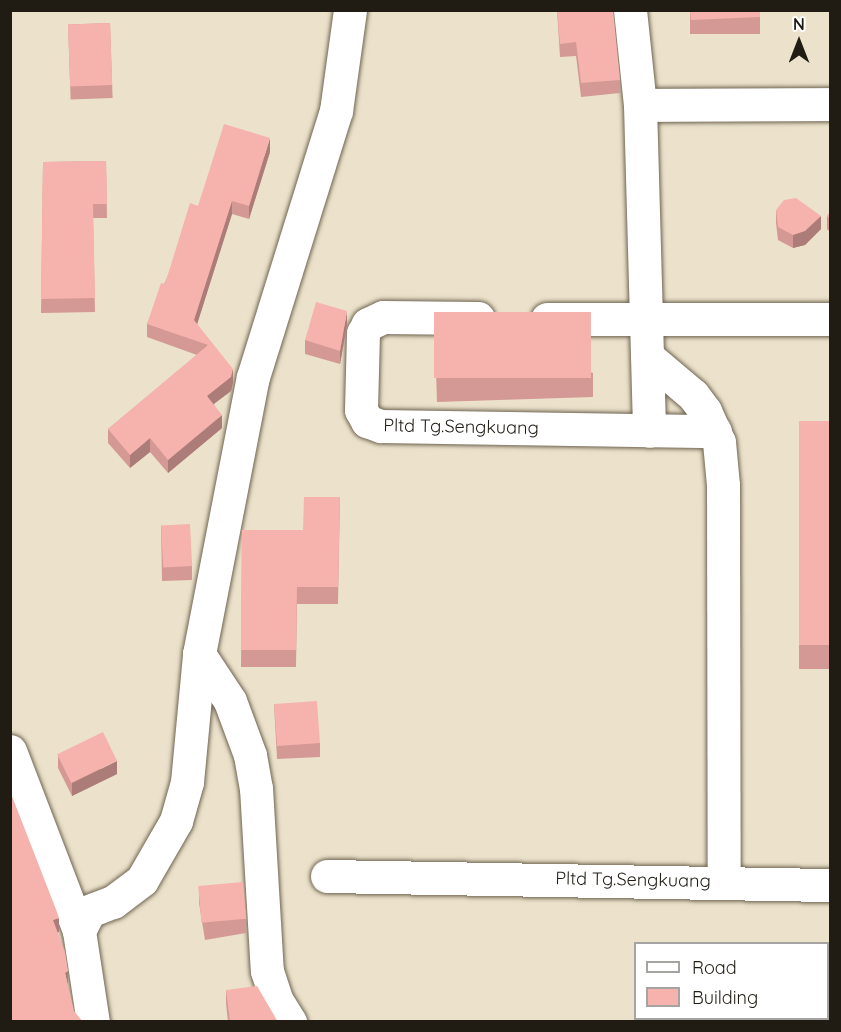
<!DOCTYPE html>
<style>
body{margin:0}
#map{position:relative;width:841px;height:1032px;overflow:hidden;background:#ece2cb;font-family:Quicksand,sans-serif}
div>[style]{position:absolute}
.roads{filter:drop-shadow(0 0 2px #6e6451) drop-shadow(0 0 2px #6e6451)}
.minor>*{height:33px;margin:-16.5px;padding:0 16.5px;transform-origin:16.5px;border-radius:16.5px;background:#fff}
.wall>*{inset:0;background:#d49994;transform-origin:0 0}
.shaded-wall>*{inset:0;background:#ac7d78}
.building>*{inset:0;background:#f6b2ac;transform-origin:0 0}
span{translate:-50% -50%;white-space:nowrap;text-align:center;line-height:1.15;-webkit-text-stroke:4.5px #fff;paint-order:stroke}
.street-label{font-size:18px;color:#201c14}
.frame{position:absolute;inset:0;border:12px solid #201c14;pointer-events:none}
.legend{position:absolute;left:634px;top:942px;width:195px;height:78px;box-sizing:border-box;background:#fff;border:2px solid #a6a4a1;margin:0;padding:8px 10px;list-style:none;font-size:18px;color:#201c14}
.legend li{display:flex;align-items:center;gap:12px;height:30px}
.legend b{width:30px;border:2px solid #a6a4a1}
.north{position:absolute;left:769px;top:12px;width:60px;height:60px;-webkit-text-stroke:4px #fff;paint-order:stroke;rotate:0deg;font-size:16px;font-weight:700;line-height:24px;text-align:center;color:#201c14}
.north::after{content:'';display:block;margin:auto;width:21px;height:27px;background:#201c14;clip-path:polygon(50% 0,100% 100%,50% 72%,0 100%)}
</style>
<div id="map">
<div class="roads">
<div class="minor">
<div style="left:630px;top:10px;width:96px;rotate:84deg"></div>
<div style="left:640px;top:105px;width:326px;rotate:88.4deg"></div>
<div style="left:640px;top:105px;width:190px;rotate:-0.3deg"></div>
<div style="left:478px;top:318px;width:95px;rotate:-179.4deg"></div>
<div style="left:383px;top:317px;width:17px;rotate:155deg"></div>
<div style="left:368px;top:324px;width:10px;rotate:119deg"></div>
<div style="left:363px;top:333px;width:77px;rotate:91.5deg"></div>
<div style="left:361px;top:410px;width:13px;rotate:61deg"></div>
<div style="left:367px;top:421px;width:15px;rotate:20deg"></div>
<div style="left:381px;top:426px;width:334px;rotate:0.9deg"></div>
<div style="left:547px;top:319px;width:283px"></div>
<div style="left:648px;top:357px;width:59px;rotate:40.2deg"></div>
<div style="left:693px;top:395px;width:20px;rotate:53deg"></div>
<div style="left:705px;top:411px;width:34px;rotate:66deg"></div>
<div style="left:719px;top:442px;width:43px;rotate:84.7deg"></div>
<div style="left:723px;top:485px;width:397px;rotate:89.9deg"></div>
<div style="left:199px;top:654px;width:56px;rotate:56.6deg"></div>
<div style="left:230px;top:701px;width:58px;rotate:69.7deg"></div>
<div style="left:250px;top:755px;width:34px;rotate:80deg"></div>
<div style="left:256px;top:788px;width:183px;rotate:86.6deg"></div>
<div style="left:267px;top:971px;width:32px;rotate:72deg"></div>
<div style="left:277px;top:1001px;width:25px;rotate:58deg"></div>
<div style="left:10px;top:751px;width:193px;rotate:69deg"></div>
<div style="left:79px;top:931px;width:92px;rotate:81.3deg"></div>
<div style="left:327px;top:876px;width:503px;rotate:1.03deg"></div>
<div style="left:79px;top:931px;width:22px;rotate:-63deg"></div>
<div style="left:89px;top:911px;width:26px;rotate:-21deg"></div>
<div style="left:113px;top:902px;width:36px;rotate:-37deg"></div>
<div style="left:142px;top:880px;width:68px;rotate:-60deg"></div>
<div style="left:176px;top:821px;width:41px;rotate:-74.2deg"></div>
<div style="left:187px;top:782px;width:129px;rotate:-84.6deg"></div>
<div style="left:199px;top:654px;width:282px;rotate:-79deg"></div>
<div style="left:253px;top:377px;width:279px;rotate:-72.7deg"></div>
<div style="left:336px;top:111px;width:102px;rotate:-82.1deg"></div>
</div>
</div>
<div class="wall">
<div style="clip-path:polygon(557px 10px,620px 80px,620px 93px,581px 97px,576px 56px,560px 57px)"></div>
<div style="left:690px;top:10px;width:70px;height:24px"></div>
<div style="left:110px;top:23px;width:75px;height:42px;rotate:88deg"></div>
<div style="clip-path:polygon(270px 152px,249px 219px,232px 214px,197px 324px,233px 383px,231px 391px,214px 404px,222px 428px,168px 473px,150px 452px,130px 468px,108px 443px,108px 429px,197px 355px,147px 337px,147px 324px,198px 206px)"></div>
<div style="clip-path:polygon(106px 161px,107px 218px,93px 218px,95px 312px,41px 313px,43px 162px)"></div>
<div style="clip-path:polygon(776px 210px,821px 229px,805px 245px,793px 248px,778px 240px,776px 223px)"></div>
<div style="clip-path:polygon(831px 211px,831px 233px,827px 229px,827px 216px)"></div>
<div style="clip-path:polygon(434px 312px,593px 373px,593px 397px,437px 402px)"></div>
<div style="clip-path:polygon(347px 325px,340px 364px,305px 354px,305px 340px)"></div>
<div style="left:799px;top:421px;width:32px;height:248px"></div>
<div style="clip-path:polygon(340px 497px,338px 604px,297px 604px,296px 667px,241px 667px,242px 530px,303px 530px)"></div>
<div style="clip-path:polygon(161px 525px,192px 566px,192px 580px,162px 581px)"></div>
<div style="clip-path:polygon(274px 704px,320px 743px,320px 757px,277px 759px)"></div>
<div style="clip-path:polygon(58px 755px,117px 774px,72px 796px,58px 768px)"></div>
<div style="clip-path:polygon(199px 890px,246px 919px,246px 933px,205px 940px,199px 903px)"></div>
<div style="left:828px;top:950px;width:3px;height:48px;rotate:18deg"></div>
<div style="clip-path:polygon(226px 990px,278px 1022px,228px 1022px,226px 1003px)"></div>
</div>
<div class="shaded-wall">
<div style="clip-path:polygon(270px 138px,270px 152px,249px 219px,249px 206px)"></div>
<div style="clip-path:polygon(232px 201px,232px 214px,194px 334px,194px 320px)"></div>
<div style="clip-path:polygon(821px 216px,821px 229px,805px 245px,793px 248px,793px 235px)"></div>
<div style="clip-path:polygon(347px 311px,347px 325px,340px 364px,340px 351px)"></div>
<div style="clip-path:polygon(233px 369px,233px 383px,231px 391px,207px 409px,207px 396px)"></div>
<div style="clip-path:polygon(222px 415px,222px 428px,168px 473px,168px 460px)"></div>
<div style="clip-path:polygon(150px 438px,150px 452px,130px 468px,130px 455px)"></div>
<div style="clip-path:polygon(117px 761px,117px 774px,72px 796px,72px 783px)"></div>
<div style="clip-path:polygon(59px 918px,59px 932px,53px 934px,53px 920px)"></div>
<div style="clip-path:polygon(68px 971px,68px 985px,65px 973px)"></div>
</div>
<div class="building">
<div style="clip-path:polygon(557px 10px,613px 10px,620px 80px,581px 83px,576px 42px,560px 44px)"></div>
<div style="clip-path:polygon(690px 10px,760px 10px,760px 17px,691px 20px)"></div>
<div style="left:110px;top:23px;width:62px;height:42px;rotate:88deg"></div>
<div style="clip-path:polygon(224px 124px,270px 138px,249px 206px,232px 201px,194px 320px,233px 369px,231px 377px,207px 396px,222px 415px,168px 460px,150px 438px,130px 455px,108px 429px,208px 345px,147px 324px,161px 283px,165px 284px,190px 203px,198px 206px)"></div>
<div style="clip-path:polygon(106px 161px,107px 204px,93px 204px,95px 298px,41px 299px,43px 162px)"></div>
<div style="clip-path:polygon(796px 198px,821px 216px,805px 231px,793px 235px,778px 227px,776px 210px,784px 200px)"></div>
<div style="clip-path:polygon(831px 211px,831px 220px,827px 216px)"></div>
<div style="clip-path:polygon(316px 302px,347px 311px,340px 351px,305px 340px)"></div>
<div style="left:434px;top:312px;width:157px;height:66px"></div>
<div style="left:799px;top:421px;width:32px;height:224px"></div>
<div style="clip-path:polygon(304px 497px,340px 497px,338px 587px,297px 587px,296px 650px,241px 650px,242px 530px,303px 530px)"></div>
<div style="left:190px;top:524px;width:42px;height:29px;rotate:87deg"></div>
<div style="left:317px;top:701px;width:42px;height:43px;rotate:86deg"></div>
<div style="left:103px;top:732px;width:32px;height:51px;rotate:64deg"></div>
<div style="clip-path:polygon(10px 791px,57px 912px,59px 918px,53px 920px,65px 952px,68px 971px,65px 973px,74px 1011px,83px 1022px,10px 1022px)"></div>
<div style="left:243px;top:882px;width:37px;height:45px;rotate:85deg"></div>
<div style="left:828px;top:950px;width:3px;height:34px;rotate:18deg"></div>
<div style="clip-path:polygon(257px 986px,278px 1022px,230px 1022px,226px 990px)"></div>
</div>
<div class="street-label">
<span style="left:461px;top:427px;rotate:1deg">Pltd Tg.Sengkuang</span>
<span style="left:633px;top:880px;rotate:1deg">Pltd Tg.Sengkuang</span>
</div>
<div class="frame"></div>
<ul class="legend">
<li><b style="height:8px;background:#fff"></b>Road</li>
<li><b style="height:16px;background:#f6b2ac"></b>Building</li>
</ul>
<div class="north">N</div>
</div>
